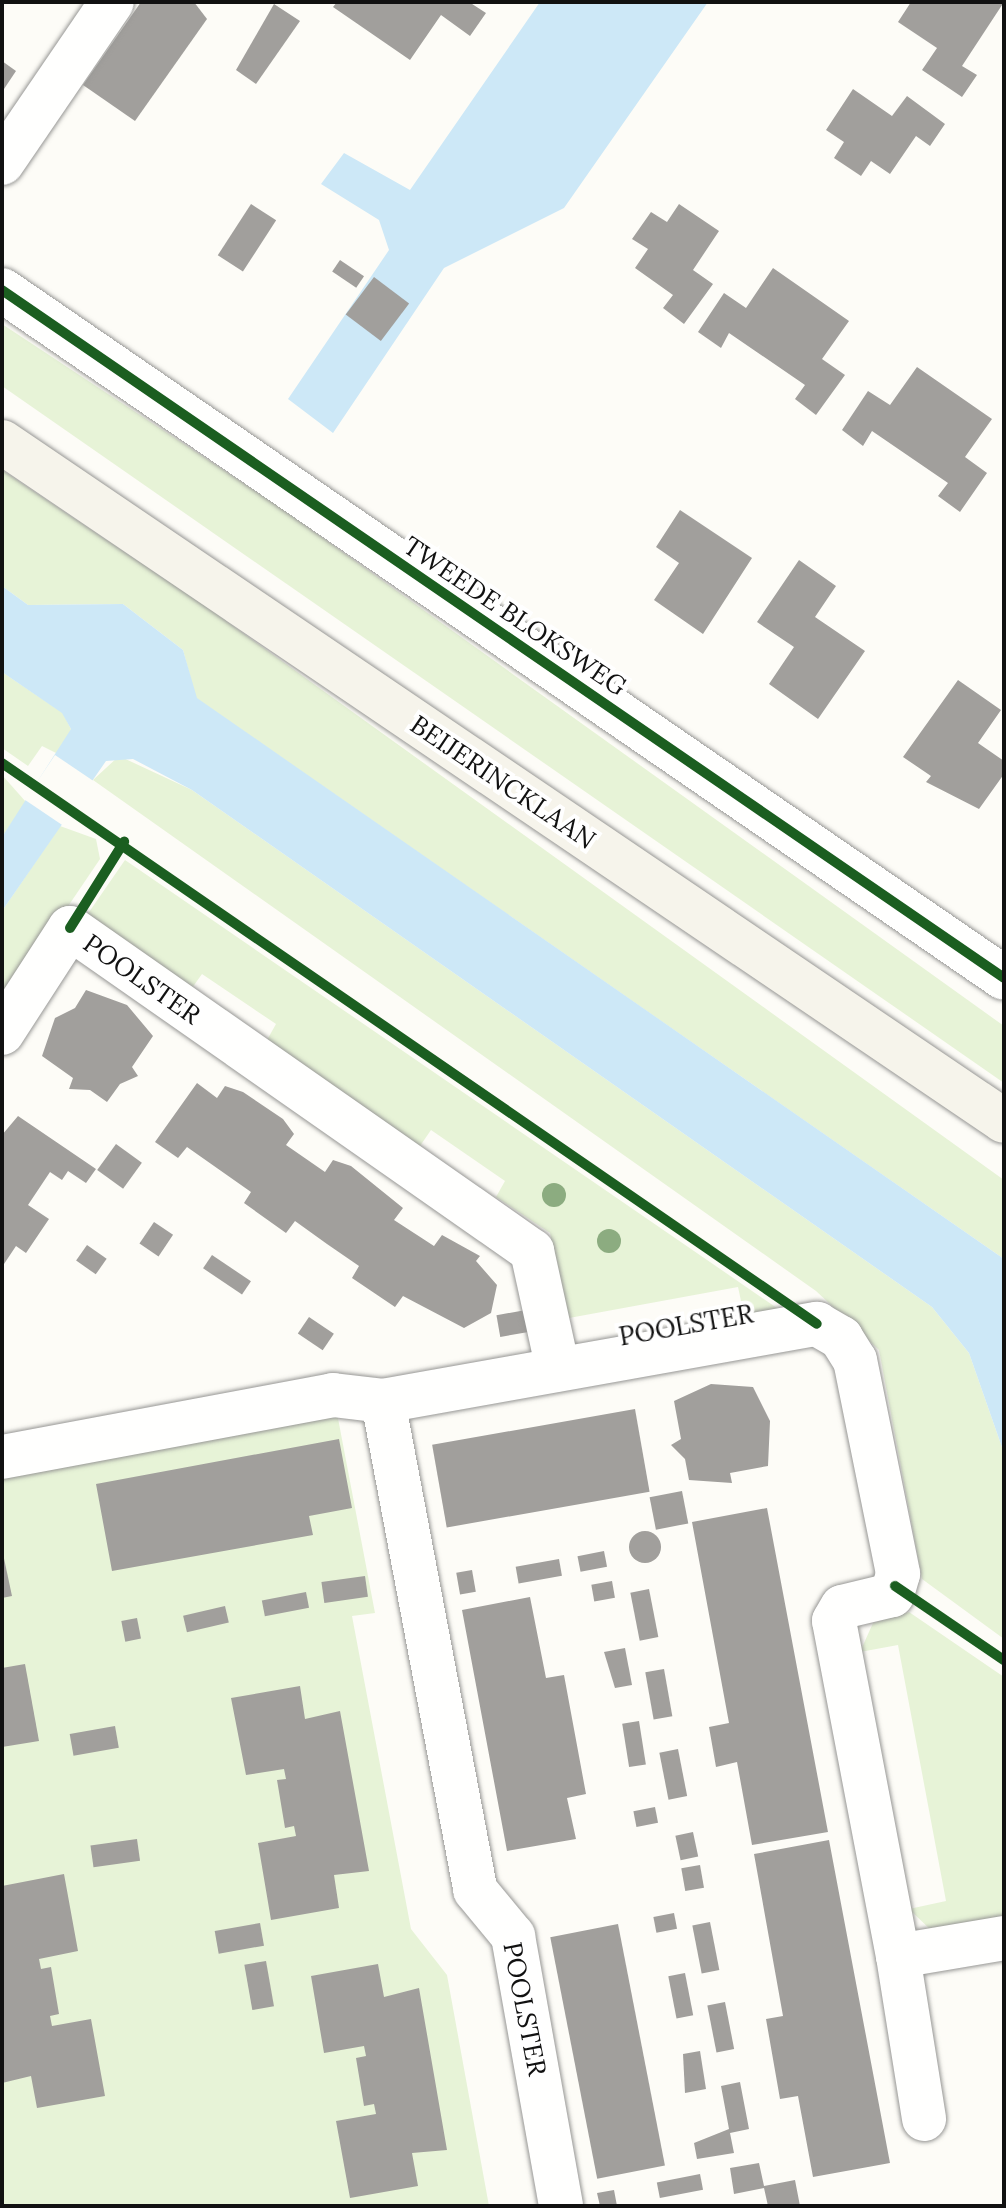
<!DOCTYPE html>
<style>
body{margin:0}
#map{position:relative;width:1006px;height:2208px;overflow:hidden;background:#fdfcf7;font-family:Lora,serif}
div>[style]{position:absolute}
.green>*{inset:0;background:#e7f3d7}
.water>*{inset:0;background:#cde8f7}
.pier>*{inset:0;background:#fdfcf7;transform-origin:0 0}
.building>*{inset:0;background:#a19f9c;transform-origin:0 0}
.round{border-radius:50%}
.roads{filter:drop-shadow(0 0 2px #979795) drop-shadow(0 0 2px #979795)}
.minor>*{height:44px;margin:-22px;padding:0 22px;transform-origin:22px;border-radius:22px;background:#fffffe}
.secondary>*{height:44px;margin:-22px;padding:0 22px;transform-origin:22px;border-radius:22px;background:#f6f4eb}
.cycleway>*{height:10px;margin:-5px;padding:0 5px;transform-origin:5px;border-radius:5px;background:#1b5e20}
.trees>*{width:24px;height:24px;margin:-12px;border-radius:50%;background:#8cac80}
span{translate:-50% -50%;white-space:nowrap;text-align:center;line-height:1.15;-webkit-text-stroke:8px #fff;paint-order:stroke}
.street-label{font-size:26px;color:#111}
.frame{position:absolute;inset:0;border:4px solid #111;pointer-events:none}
</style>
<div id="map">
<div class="green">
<div style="clip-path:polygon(2px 324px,281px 508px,1004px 1026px,1004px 1083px,2px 386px)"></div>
<div style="clip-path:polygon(2px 470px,208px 608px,1004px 1180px,1004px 1259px,196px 698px,183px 650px,123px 604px,28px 605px,2px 586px)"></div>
<div style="clip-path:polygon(2px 672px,63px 713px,71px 729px,60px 755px,42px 746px,28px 766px,2px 748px)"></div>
<div style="clip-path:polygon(119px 756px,192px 790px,932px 1307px,969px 1353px,1004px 1453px,1004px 1639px,922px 1579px,879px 1350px,816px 1291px,93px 780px)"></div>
<div style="clip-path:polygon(2px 775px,26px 802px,2px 837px)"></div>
<div style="clip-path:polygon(60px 826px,96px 839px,100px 859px,2px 1004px,2px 911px)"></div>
<div style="clip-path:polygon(125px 860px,790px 1317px,746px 1324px,738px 1287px,569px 1318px,550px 1233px,496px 1197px,505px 1181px,431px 1130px,420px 1146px,267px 1040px,276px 1024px,202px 974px,192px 988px,87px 915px)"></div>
<div style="clip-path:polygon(337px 1413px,375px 1613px,352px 1616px,411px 1929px,447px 1975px,489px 2206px,2px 2206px,2px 1476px)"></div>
<div style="clip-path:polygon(909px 1612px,1004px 1677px,1004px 1921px,934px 1933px,909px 1909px,946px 1901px,898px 1645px,860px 1652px,873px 1623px)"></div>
</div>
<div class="water">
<div style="clip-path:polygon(540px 2px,708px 2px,564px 208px,444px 268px,333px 433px,288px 399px,389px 250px,379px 220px,321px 184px,344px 153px,410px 190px)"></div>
<div style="clip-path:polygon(2px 586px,28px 605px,123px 604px,183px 650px,197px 698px,1004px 1259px,1004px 1453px,969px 1353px,932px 1307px,192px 790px,133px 759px,106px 761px,2px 911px,2px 837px,71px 729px,62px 713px,2px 672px)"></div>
</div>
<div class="pier">
<div style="left:55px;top:755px;width:50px;height:54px;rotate:34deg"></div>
</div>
<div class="building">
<div style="clip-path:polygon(141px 2px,194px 2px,207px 19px,135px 121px,83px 85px)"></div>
<div style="clip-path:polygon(337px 2px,469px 2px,486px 13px,470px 36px,441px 15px,410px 60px,333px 7px)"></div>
<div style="clip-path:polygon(911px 2px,1004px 2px,962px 66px,977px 75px,962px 97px,922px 70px,937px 48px,898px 22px)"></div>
<div style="clip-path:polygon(274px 4px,300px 21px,256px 84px,236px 70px)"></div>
<div style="clip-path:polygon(2px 61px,16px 71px,2px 92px)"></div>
<div style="clip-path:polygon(853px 89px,892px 116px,907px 96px,945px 124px,930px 146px,916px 136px,890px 174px,871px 161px,861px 176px,834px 158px,844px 142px,826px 130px)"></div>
<div style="left:251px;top:204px;width:30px;height:61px;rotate:33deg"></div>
<div style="clip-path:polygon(679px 204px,719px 231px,693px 270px,713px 284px,684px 324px,663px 308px,673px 295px,635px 268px,648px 249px,632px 239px,651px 212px,667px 222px)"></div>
<div style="left:340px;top:260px;width:29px;height:14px;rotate:34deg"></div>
<div style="clip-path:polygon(773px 268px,849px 321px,822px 359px,845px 375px,816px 415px,795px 399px,805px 385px,729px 333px,721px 348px,698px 332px,724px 293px,746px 308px)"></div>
<div style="left:374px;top:277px;width:44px;height:47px;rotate:37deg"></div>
<div style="clip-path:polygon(917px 367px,992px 419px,965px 457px,987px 473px,960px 512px,938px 496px,948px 483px,872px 431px,863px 446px,842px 430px,868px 391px,890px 405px)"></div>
<div style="clip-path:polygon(680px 510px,752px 558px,703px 634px,654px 600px,679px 563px,656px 547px)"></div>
<div style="clip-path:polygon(799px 560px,836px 586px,815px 617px,865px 651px,818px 719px,769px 684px,794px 647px,757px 622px)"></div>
<div style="clip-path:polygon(958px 680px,1001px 710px,978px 743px,1004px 761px,1004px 774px,979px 809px,926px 782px,931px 776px,903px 757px)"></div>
<div style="clip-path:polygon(86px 990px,127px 1005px,153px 1036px,132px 1067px,138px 1076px,120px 1084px,107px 1102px,90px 1090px,69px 1089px,73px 1078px,42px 1056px,55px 1018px,75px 1008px)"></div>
<div style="clip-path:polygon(197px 1083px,217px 1098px,225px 1086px,243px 1092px,283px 1119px,294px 1134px,286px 1145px,325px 1172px,333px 1160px,351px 1166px,403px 1208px,394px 1220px,434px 1246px,442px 1235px,480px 1256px,476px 1261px,497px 1285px,491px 1313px,464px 1328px,403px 1296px,395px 1307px,352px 1278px,359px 1266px,327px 1244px,295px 1221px,286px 1233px,244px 1203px,251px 1192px,187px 1147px,178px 1158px,155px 1142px)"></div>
<div style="clip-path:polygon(18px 1116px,96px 1169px,86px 1183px,68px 1171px,62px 1180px,50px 1172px,28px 1205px,49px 1219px,26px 1253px,16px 1246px,2px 1267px,2px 1135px)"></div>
<div style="left:116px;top:1144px;width:32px;height:32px;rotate:36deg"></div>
<div style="left:154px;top:1222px;width:23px;height:26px;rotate:34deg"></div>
<div style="left:87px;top:1245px;width:24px;height:19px;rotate:35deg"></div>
<div style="left:212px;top:1255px;width:47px;height:16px;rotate:34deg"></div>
<div style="left:526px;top:1310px;width:22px;height:30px;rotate:80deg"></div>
<div style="left:309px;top:1317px;width:30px;height:20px;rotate:34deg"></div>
<div style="clip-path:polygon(711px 1384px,753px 1387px,770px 1421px,768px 1466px,730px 1473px,732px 1483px,689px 1480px,685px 1459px,671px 1445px,681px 1439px,674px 1401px)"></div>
<div style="left:635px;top:1409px;width:84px;height:206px;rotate:80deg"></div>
<div style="clip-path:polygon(339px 1439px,352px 1508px,309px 1516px,313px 1535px,112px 1571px,96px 1484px)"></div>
<div style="left:682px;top:1491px;width:33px;height:33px;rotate:79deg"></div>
<div style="clip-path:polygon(767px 1508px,828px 1832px,752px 1845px,737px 1762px,716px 1767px,709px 1727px,729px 1723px,692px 1522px)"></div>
<div class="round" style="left:629px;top:1531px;width:32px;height:32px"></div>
<div style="clip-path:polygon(2px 1549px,12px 1596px,2px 1598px)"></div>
<div style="left:604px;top:1551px;width:16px;height:27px;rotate:79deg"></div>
<div style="left:559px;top:1559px;width:17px;height:44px;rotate:80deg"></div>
<div style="left:472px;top:1570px;width:22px;height:16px;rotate:80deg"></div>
<div style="left:365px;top:1576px;width:21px;height:44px;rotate:82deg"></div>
<div style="left:612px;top:1581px;width:17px;height:21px;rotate:80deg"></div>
<div style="left:649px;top:1589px;width:49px;height:19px;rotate:79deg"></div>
<div style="left:306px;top:1592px;width:16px;height:45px;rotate:79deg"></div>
<div style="clip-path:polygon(530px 1597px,546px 1678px,564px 1675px,586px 1794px,567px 1798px,576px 1839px,507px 1851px,462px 1610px)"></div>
<div style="left:225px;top:1606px;width:17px;height:43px;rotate:77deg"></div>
<div style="left:137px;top:1618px;width:21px;height:16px;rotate:79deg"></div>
<div style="clip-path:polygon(625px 1648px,632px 1685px,615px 1688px,604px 1652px)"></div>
<div style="clip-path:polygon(25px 1664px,39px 1741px,2px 1747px,2px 1668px)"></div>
<div style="left:664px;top:1669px;width:48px;height:19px;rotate:80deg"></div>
<div style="clip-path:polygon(300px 1686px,305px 1719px,340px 1711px,369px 1871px,334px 1875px,339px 1908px,271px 1920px,258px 1843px,296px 1836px,294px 1826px,285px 1828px,277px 1780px,286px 1779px,284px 1769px,246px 1775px,231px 1698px)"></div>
<div style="left:639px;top:1721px;width:44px;height:17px;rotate:81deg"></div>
<div style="left:115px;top:1726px;width:22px;height:46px;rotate:80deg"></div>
<div style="left:678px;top:1749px;width:48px;height:19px;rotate:79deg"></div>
<div style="left:655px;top:1807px;width:16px;height:22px;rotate:79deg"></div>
<div style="left:693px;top:1832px;width:25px;height:18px;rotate:78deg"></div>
<div style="left:137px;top:1839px;width:22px;height:47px;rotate:82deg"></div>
<div style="clip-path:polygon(829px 1840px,890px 2163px,813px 2177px,798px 2096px,780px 2099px,766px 2019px,783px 2016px,754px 1854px)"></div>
<div style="left:700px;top:1865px;width:23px;height:19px;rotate:80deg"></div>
<div style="clip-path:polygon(64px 1874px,78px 1951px,39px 1959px,41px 1969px,51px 1967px,59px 2014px,50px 2016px,52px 2026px,91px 2019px,105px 2096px,37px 2108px,31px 2076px,2px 2083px,2px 1886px)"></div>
<div style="left:674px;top:1913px;width:16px;height:21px;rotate:79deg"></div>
<div style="left:710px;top:1922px;width:49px;height:18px;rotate:79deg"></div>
<div style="left:260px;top:1923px;width:23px;height:46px;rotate:80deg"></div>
<div style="left:618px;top:1924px;width:246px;height:69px;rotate:79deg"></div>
<div style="left:266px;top:1961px;width:46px;height:22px;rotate:80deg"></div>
<div style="clip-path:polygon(378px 1964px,384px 1997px,419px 1988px,447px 2150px,412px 2153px,418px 2186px,350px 2198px,336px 2121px,376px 2114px,374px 2104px,364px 2106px,356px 2058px,366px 2056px,364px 2046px,324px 2053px,311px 1976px)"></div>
<div style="left:685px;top:1973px;width:43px;height:17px;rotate:79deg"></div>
<div style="left:725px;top:2002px;width:48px;height:18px;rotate:79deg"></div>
<div style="clip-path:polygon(700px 2051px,706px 2089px,685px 2093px,683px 2054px)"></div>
<div style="clip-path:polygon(740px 2082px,749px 2129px,730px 2133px,734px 2153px,697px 2159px,694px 2143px,729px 2129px,721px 2086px)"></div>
<div style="clip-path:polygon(759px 2163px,764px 2186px,795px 2180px,800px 2206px,768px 2206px,764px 2188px,734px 2194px,730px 2168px)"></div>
<div style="left:700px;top:2174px;width:16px;height:44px;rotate:79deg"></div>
<div style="clip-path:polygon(614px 2190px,617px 2206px,600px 2206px,597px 2193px)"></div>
</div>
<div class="roads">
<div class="minor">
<div style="left:2px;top:163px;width:195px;rotate:-55.7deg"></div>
<div style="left:2px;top:290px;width:1215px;rotate:34.47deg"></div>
<div style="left:2px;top:1033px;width:125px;rotate:-57.1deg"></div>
<div style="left:70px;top:928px;width:564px;rotate:34.96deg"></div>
<div style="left:532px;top:1251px;width:121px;rotate:77.6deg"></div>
<div style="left:383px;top:1401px;width:498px;rotate:79.3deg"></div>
<div style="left:475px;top:1890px;width:60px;rotate:50.4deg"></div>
<div style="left:513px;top:1936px;width:274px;rotate:79.9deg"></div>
<div style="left:2px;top:1457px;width:337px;rotate:-10.6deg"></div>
<div style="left:333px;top:1395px;width:50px;rotate:6.8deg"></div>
<div style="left:383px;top:1401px;width:441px;rotate:-10.1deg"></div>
<div style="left:817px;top:1324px;width:28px;rotate:30deg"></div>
<div style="left:841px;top:1338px;width:26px;rotate:58deg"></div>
<div style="left:855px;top:1360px;width:218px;rotate:78.6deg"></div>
<div style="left:898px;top:1574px;width:22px;rotate:106deg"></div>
<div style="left:892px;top:1595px;width:51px;rotate:166.5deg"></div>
<div style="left:842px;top:1607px;width:16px;rotate:120deg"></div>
<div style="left:834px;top:1621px;width:341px;rotate:79.2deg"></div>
<div style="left:898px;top:1956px;width:108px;rotate:-9.6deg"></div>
<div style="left:898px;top:1956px;width:165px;rotate:80.9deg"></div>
</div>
<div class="secondary">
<div style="left:2px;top:442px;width:1210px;rotate:34.12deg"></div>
</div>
</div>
<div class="cycleway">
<div style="left:2px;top:290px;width:1215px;rotate:34.47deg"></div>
<div style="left:2px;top:763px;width:989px;rotate:34.54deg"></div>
<div style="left:70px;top:928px;width:102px;rotate:-57.9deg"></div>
<div style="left:895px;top:1586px;width:132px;rotate:34.2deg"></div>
</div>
<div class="trees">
<div style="left:554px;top:1195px"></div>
<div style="left:609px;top:1241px"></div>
</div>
<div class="street-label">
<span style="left:515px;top:616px;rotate:34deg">TWEEDE BLOKSWEG</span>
<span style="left:503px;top:782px;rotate:34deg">BEIJERINCKLAAN</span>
<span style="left:142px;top:979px;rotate:35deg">POOLSTER</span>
<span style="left:686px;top:1325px;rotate:-10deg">POOLSTER</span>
<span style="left:525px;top:2009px;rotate:79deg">POOLSTER</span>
</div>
<div class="frame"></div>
</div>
